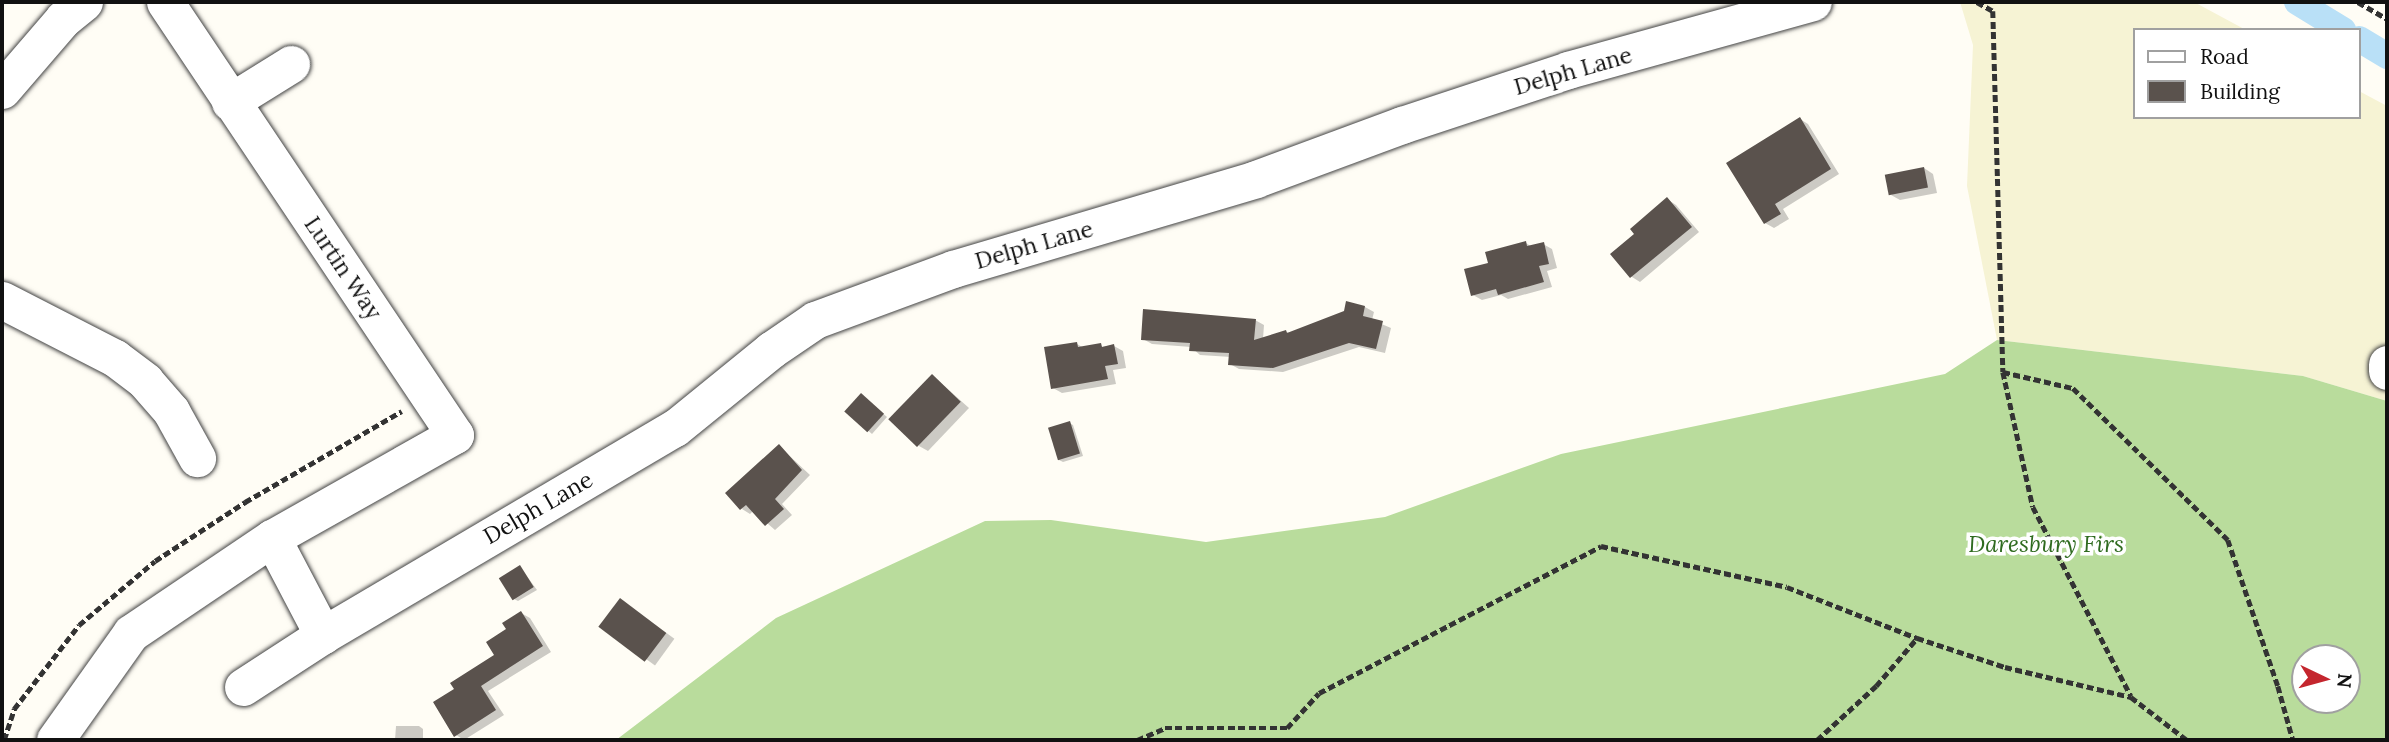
<!DOCTYPE html>
<style>
body{margin:0}
#map{position:relative;width:2389px;height:742px;overflow:hidden;background:#fffdf5;font-family:Lora,serif}
div>[style]{position:absolute}
.farmland>*{inset:0;background:#f6f3d4}
.forest>*{inset:0;background:#b9dc9c}
.shadow>*{inset:0;background:#0003;transform-origin:0 0}
.canal>*{height:26px;margin:-13px;padding:0 13px;transform-origin:13px;border-radius:13px;background:#b9e0f7}
.building>*{inset:0;background:#5a524d;transform-origin:0 0}
.path>*{height:4.5px;margin-top:-2.25px;transform-origin:0;background:repeating-linear-gradient(90deg,#333 0 7px,transparent 0 10.5px)}
.roads{filter:drop-shadow(0 0 2px #444) drop-shadow(0 0 2px #444)}
.minor>*{height:37px;margin:-18.5px;padding:0 18.5px;transform-origin:18.5px;border-radius:18.5px;background:#fff}
span{translate:-50% -50%;white-space:nowrap;text-align:center;line-height:1.15;-webkit-text-stroke:7px #fff;paint-order:stroke}
.street-label{font-size:23px;color:#111}
.park-label{font-size:23px;color:#2f6b1f;font-style:italic}
.frame{position:absolute;inset:0;border:4px solid #111;pointer-events:none}
.legend{position:absolute;left:2133px;top:28px;width:228px;height:91px;box-sizing:border-box;background:#fff;border:2px solid #a0a0a0;margin:0;padding:9px 12px;list-style:none;font-size:21px;color:#111}
.legend li{display:flex;align-items:center;gap:14px;height:35px}
.legend b{width:35px;border:2px solid #a0a0a0}
.north{position:absolute;left:2291px;top:644px;width:70px;height:70px;box-sizing:border-box;background:#fff;border:2px solid #a0a0a0;border-radius:50%;rotate:95deg;font-size:19px;font-weight:700;line-height:28px;text-align:center;color:#111}
.north::after{content:'';display:block;margin:auto;width:24px;height:32px;background:#c4262e;clip-path:polygon(50% 0,100% 100%,50% 72%,0 100%)}
</style>
<div id="map">
<div class="farmland">
<div style="clip-path:polygon(1960px 2px,2194px 2px,2246px 30px,2135px 30px,2135px 117px,2359px 117px,2359px 91px,2387px 106px,2387px 401px,2303px 376px,1997px 340px,1967px 186px,1973px 45px)"></div>
</div>
<div class="forest">
<div style="clip-path:polygon(evenodd,1997px 340px,2303px 376px,2387px 401px,2387px 740px,616px 740px,776px 618px,985px 521px,1051px 520px,1206px 542px,1385px 517px,1561px 454px,1945px 374px,1997px 340px,2305px 658px,2347px 658px,2347px 700px,2305px 700px,2305px 658px)"></div>
</div>
<div class="shadow">
<div style="clip-path:polygon(1800px 119px,1808px 124px,1839px 174px,1783px 209px,1789px 219px,1774px 228px,1765px 223px)"></div>
<div style="clip-path:polygon(1924px 168px,1933px 174px,1937px 193px,1900px 200px,1891px 195px)"></div>
<div style="clip-path:polygon(1667px 199px,1676px 205px,1699px 232px,1640px 282px,1632px 277px,1612px 254px,1636px 234px)"></div>
<div style="clip-path:polygon(1526px 243px,1532px 247px,1543px 244px,1552px 249px,1557px 268px,1547px 271px,1552px 287px,1508px 299px,1501px 295px,1482px 300px,1473px 295px,1490px 264px)"></div>
<div style="clip-path:polygon(1348px 303px,1365px 307px,1374px 312px,1372px 320px,1391px 328px,1385px 353px,1359px 347px,1283px 372px,1239px 369px,1230px 364px,1231px 357px,1200px 355px,1191px 347px,1152px 344px,1143px 339px,1255px 320px,1264px 325px,1263px 339px,1285px 331px,1289px 333px,1346px 312px)"></div>
<div style="clip-path:polygon(1077px 344px,1084px 348px,1114px 346px,1123px 351px,1126px 368px,1113px 370px,1116px 384px,1062px 393px,1053px 388px)"></div>
<div style="clip-path:polygon(933px 376px,969px 408px,928px 451px,919px 446px)"></div>
<div style="clip-path:polygon(865px 398px,887px 417px,872px 434px,847px 412px)"></div>
<div style="clip-path:polygon(1069px 423px,1073px 425px,1083px 456px,1063px 462px,1059px 460px)"></div>
<div style="clip-path:polygon(779px 446px,810px 475px,782px 504px,792px 515px,775px 530px,753px 511px,750px 514px,742px 509px)"></div>
<div style="clip-path:polygon(520px 567px,537px 590px,518px 601px,514px 599px)"></div>
<div style="left:621px;top:600px;width:66px;height:33px;rotate:36deg"></div>
<div style="clip-path:polygon(521px 613px,530px 618px,551px 652px,488px 691px,504px 715px,464px 740px,456px 735px,456px 689px,497px 656px,508px 629px)"></div>
<div style="clip-path:polygon(396px 726px,419px 726px,423px 729px,423px 740px,395px 740px)"></div>
</div>
<div class="canal">
<div style="left:2297px;top:2px;width:54px;rotate:31.3deg"></div>
<div style="left:2359px;top:39px;width:33px;rotate:31deg"></div>
</div>
<div class="building">
<div style="clip-path:polygon(1800px 117px,1831px 169px,1775px 204px,1781px 214px,1764px 224px,1726px 163px)"></div>
<div style="left:1924px;top:167px;width:21px;height:40px;rotate:79deg"></div>
<div style="clip-path:polygon(1667px 197px,1692px 227px,1630px 278px,1610px 254px,1634px 234px,1630px 229px)"></div>
<div style="clip-path:polygon(1526px 241px,1527px 246px,1544px 242px,1549px 264px,1539px 266px,1544px 282px,1498px 295px,1496px 289px,1471px 296px,1464px 269px,1488px 263px,1485px 252px)"></div>
<div style="clip-path:polygon(1346px 301px,1365px 306px,1363px 316px,1383px 321px,1376px 349px,1349px 343px,1273px 368px,1228px 365px,1229px 353px,1189px 351px,1190px 343px,1141px 340px,1143px 309px,1256px 319px,1254px 340px,1286px 330px,1287px 333px,1344px 311px)"></div>
<div style="clip-path:polygon(1077px 342px,1078px 347px,1101px 343px,1102px 347px,1114px 344px,1118px 364px,1105px 366px,1108px 379px,1051px 389px,1044px 347px)"></div>
<div style="left:932px;top:374px;width:40px;height:63px;rotate:44deg"></div>
<div style="left:861px;top:393px;width:31px;height:25px;rotate:42deg"></div>
<div style="left:1070px;top:421px;width:34px;height:23px;rotate:73deg"></div>
<div style="clip-path:polygon(779px 444px,802px 470px,775px 499px,784px 509px,765px 526px,746px 505px,740px 510px,725px 493px)"></div>
<div style="left:520px;top:565px;width:26px;height:25px;rotate:58deg"></div>
<div style="left:620px;top:598px;width:58px;height:36px;rotate:37deg"></div>
<div style="clip-path:polygon(521px 611px,543px 646px,481px 686px,496px 710px,454px 737px,433px 702px,454px 689px,450px 683px,494px 655px,486px 642px,506px 629px,502px 623px)"></div>
</div>
<div class="path">
<div style="left:1977px;top:2px;width:18px;rotate:29deg"></div>
<div style="left:1993px;top:11px;width:361px;rotate:88.4deg"></div>
<div style="left:2003px;top:372px;width:138px;rotate:77.5deg"></div>
<div style="left:2033px;top:507px;width:213px;rotate:62.6deg"></div>
<div style="left:2358px;top:2px;width:34px;rotate:30deg"></div>
<div style="left:2003px;top:372px;width:72px;rotate:12.9deg"></div>
<div style="left:2073px;top:388px;width:217px;rotate:44.4deg"></div>
<div style="left:2228px;top:540px;width:154px;rotate:71.1deg"></div>
<div style="left:2278px;top:686px;width:56px;rotate:74.5deg"></div>
<div style="left:4px;top:740px;width:33px;rotate:-72deg"></div>
<div style="left:14px;top:709px;width:106px;rotate:-52.3deg"></div>
<div style="left:79px;top:625px;width:99px;rotate:-40.1deg"></div>
<div style="left:155px;top:561px;width:108px;rotate:-33.2deg"></div>
<div style="left:245px;top:502px;width:181px;rotate:-30.1deg"></div>
<div style="left:1137px;top:740px;width:30px;rotate:-23deg"></div>
<div style="left:1165px;top:728px;width:122px"></div>
<div style="left:1287px;top:728px;width:47px;rotate:-47.6deg"></div>
<div style="left:1319px;top:693px;width:318px;rotate:-27.5deg"></div>
<div style="left:1601px;top:546px;width:190px;rotate:12.4deg"></div>
<div style="left:1787px;top:587px;width:140px;rotate:21.4deg"></div>
<div style="left:1917px;top:638px;width:93px;rotate:18.2deg"></div>
<div style="left:2005px;top:667px;width:130px;rotate:13.4deg"></div>
<div style="left:2131px;top:697px;width:71px;rotate:37.5deg"></div>
<div style="left:1817px;top:740px;width:80px;rotate:-42.5deg"></div>
<div style="left:1876px;top:686px;width:63px;rotate:-49.5deg"></div>
</div>
<div class="roads">
<div class="minor">
<div style="left:2px;top:90px;width:94px;rotate:-49.3deg"></div>
<div style="left:63px;top:19px;width:27px;rotate:-39deg"></div>
<div style="left:230px;top:102px;width:72px;rotate:-31.9deg"></div>
<div style="left:2px;top:300px;width:127px;rotate:27.2deg"></div>
<div style="left:115px;top:358px;width:38px;rotate:37deg"></div>
<div style="left:145px;top:381px;width:40px;rotate:49deg"></div>
<div style="left:171px;top:411px;width:54px;rotate:61deg"></div>
<div style="left:2387px;top:364px;width:7px;rotate:90deg"></div>
<div style="left:272px;top:538px;width:110px;rotate:62.3deg"></div>
<div style="left:243px;top:687px;width:95px;rotate:-33deg"></div>
<div style="left:323px;top:635px;width:408px;rotate:-30.5deg"></div>
<div style="left:675px;top:428px;width:124px;rotate:-39.1deg"></div>
<div style="left:771px;top:350px;width:53px;rotate:-34.3deg"></div>
<div style="left:815px;top:320px;width:147px;rotate:-20.3deg"></div>
<div style="left:953px;top:269px;width:316px;rotate:-16.5deg"></div>
<div style="left:1256px;top:179px;width:156px;rotate:-20.3deg"></div>
<div style="left:1402px;top:125px;width:175px;rotate:-18.3deg"></div>
<div style="left:1568px;top:70px;width:254px;rotate:-15.5deg"></div>
<div style="left:55px;top:740px;width:131px;rotate:-54.6deg"></div>
<div style="left:131px;top:633px;width:170px;rotate:-34deg"></div>
<div style="left:272px;top:538px;width:210px;rotate:-29.4deg"></div>
<div style="left:455px;top:435px;width:521px;rotate:-123.81deg"></div>
</div>
</div>
<div class="street-label">
<span style="left:1573px;top:71px;rotate:-16deg">Delph Lane</span>
<span style="left:1034px;top:245px;rotate:-16deg">Delph Lane</span>
<span style="left:343px;top:268px;rotate:56deg">Lurtin Way</span>
<span style="left:538px;top:508px;rotate:-30deg">Delph Lane</span>
</div>
<div class="park-label">
<span style="left:2046px;top:544px">Daresbury Firs</span>
</div>
<div class="frame"></div>
<ul class="legend">
<li><b style="height:9px;background:#fff"></b>Road</li>
<li><b style="height:19px;background:#5a524d"></b>Building</li>
</ul>
<div class="north">N</div>
</div>
